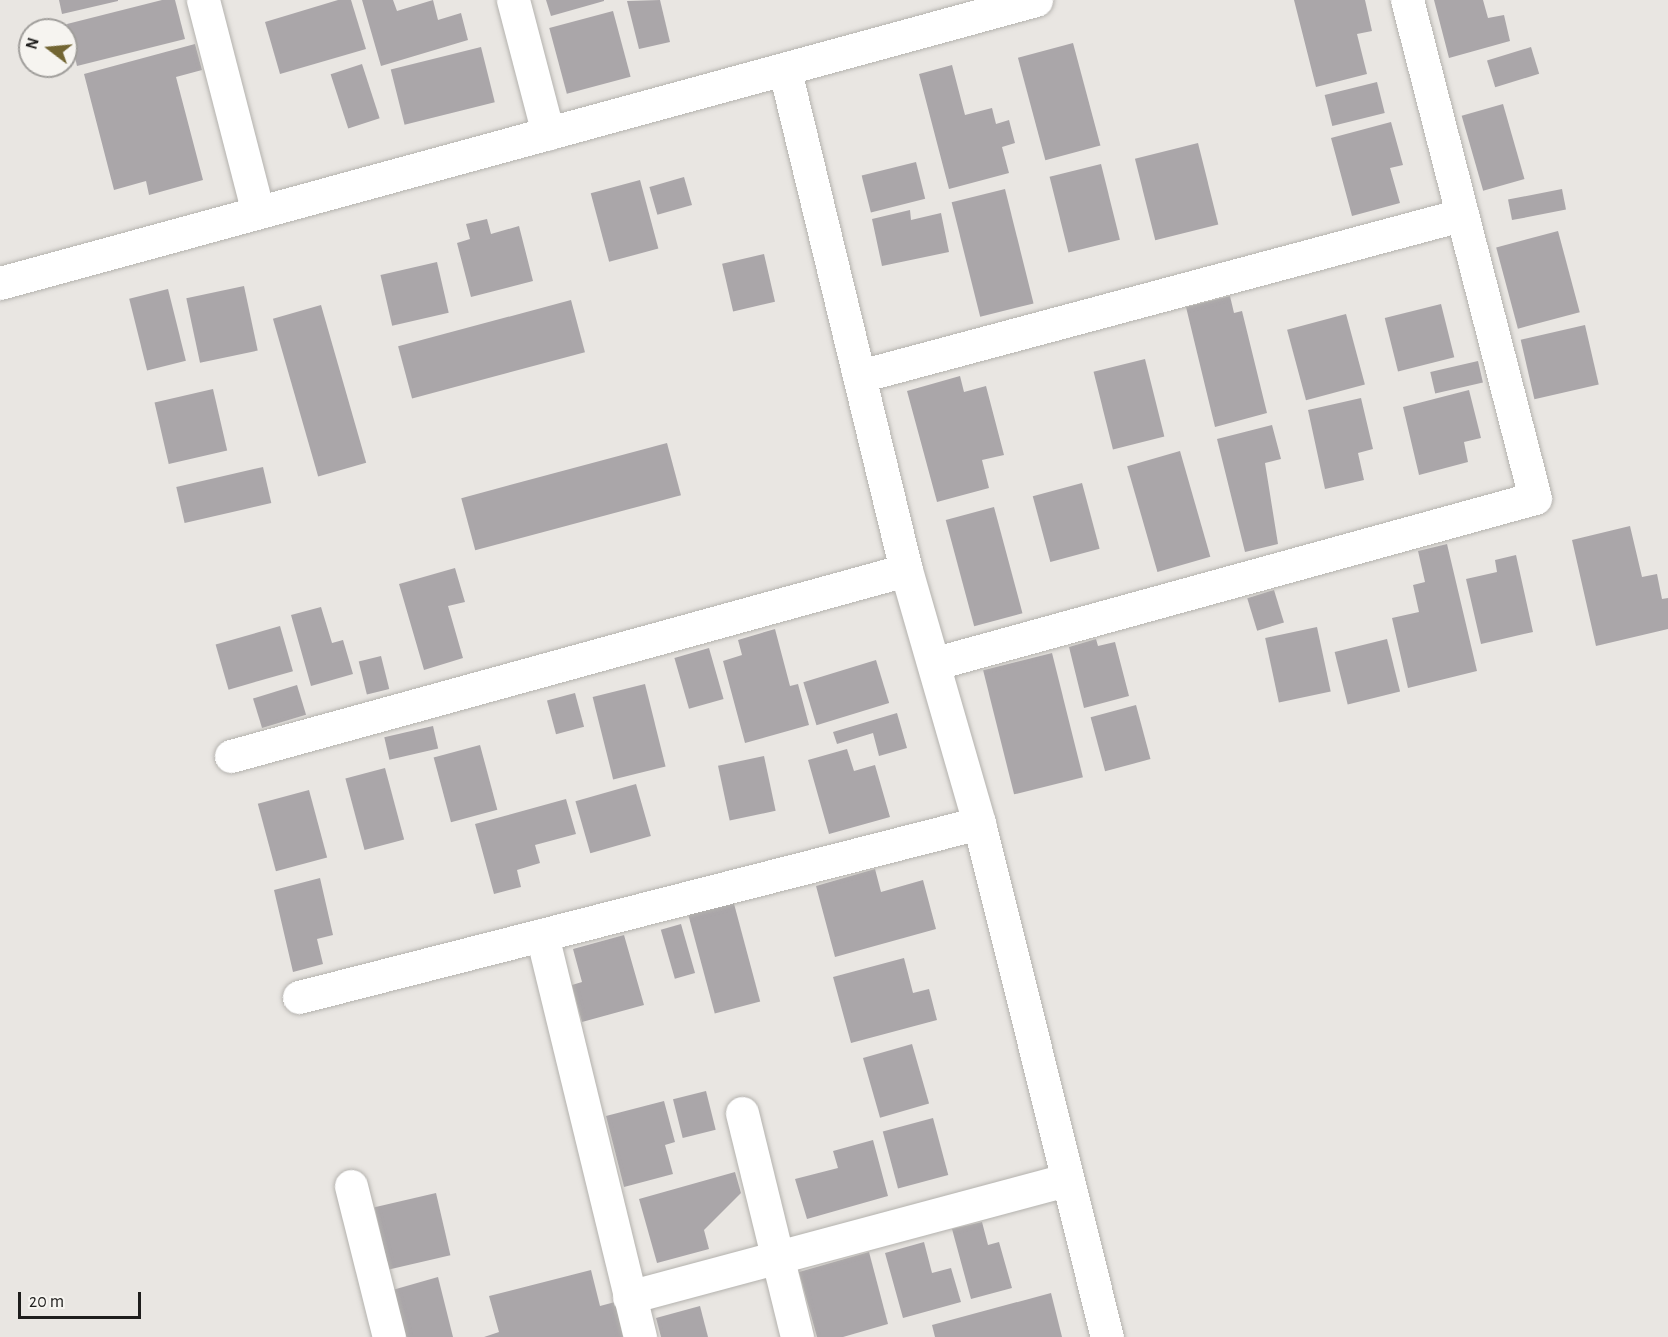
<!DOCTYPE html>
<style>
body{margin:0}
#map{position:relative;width:1668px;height:1337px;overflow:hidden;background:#e9e6e2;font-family:"Alegreya Sans",sans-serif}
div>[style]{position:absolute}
.building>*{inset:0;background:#aaa6a9;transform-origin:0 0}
.roads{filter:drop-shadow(0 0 2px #b4b2ae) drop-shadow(0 0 2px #b4b2ae)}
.minor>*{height:33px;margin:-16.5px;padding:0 16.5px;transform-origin:16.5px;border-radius:16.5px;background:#fff}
.tertiary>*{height:33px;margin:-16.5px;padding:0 16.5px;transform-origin:16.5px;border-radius:16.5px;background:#fff}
span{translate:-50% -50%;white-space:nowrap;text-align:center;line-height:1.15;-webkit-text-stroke:5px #f6f4f0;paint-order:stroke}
.north{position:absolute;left:18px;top:18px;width:60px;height:60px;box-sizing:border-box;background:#f6f4f0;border:2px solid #a09e9b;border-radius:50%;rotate:286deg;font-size:16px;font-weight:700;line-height:24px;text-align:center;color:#1e1d1c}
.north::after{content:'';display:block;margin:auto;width:21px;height:27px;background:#726532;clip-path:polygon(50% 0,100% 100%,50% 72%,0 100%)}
.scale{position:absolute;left:18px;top:1292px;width:123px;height:27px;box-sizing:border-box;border:3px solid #1e1d1c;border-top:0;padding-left:8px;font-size:18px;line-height:21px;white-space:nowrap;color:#1e1d1c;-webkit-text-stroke:4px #f6f4f0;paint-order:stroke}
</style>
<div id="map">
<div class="building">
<div style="clip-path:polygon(59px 0,118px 0,118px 1px,62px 14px)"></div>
<div style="clip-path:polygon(162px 0,175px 0,185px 39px,77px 66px,67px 24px)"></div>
<div style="clip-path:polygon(338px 0,351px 0,366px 49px,280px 74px,265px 22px)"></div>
<div style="clip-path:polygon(362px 0,393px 0,397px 11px,433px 0,438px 20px,461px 13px,468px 40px,381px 66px)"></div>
<div style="clip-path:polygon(546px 0,604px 0,604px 1px,551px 16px)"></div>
<div style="clip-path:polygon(660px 0,670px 42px,639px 49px,627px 1px)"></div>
<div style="clip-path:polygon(1294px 0,1365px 0,1372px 31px,1357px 34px,1367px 74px,1316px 87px)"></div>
<div style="clip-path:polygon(1434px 0,1483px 0,1488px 18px,1504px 15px,1510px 41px,1449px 58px)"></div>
<div style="left:613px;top:11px;width:68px;height:66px;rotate:75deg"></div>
<div style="left:1073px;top:43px;width:106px;height:57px;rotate:75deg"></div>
<div style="clip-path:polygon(195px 44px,202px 70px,176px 77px,203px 180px,149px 195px,146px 181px,114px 190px,84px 74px)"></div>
<div style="left:481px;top:47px;width:57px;height:93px;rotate:76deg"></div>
<div style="left:1531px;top:47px;width:28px;height:46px;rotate:73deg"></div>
<div style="left:362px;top:64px;width:57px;height:33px;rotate:72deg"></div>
<div style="clip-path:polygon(952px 65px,965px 115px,992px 108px,996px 124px,1009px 120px,1015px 143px,1002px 147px,1009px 173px,949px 189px,919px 74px)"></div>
<div style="left:1377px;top:82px;width:32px;height:54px;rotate:76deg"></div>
<div style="left:1503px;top:104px;width:78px;height:43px;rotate:74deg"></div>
<div style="clip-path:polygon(1391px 122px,1403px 165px,1390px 168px,1400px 203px,1352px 216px,1331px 138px)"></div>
<div style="left:1198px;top:143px;width:84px;height:65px;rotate:76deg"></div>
<div style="left:916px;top:162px;width:38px;height:56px;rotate:76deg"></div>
<div style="left:1101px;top:164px;width:78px;height:53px;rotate:76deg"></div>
<div style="left:684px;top:177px;width:29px;height:36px;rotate:74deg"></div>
<div style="left:640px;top:180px;width:71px;height:51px;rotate:75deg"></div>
<div style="left:1005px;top:189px;width:118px;height:55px;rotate:76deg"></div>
<div style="left:1562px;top:189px;width:21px;height:55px;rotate:79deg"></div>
<div style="clip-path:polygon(910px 210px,911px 220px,941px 213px,949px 252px,882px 266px,872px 219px)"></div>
<div style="clip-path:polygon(487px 219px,491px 234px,519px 226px,533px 281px,471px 297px,457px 243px,470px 239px,466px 224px)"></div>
<div style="left:1558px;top:231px;width:84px;height:64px;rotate:75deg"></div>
<div style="left:764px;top:254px;width:49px;height:43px;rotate:77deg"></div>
<div style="left:437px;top:262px;width:52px;height:58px;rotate:77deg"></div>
<div style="left:244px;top:286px;width:66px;height:59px;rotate:78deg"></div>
<div style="left:168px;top:289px;width:74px;height:40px;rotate:76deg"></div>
<div style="clip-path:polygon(1230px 296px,1234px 313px,1242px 311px,1267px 413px,1215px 427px,1186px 307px)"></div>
<div style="left:571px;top:300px;width:54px;height:179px;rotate:75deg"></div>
<div style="left:1441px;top:304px;width:55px;height:58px;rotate:76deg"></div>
<div style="left:321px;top:305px;width:164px;height:50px;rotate:74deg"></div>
<div style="left:1346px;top:314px;width:73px;height:61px;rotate:75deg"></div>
<div style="left:1585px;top:325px;width:61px;height:66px;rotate:77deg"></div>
<div style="left:1145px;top:359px;width:80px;height:53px;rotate:76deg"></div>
<div style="left:1478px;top:361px;width:22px;height:49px;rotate:77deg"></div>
<div style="clip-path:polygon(960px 376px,964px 392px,986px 386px,1004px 455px,982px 460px,989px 488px,937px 502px,907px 391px)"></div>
<div style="left:213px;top:389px;width:63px;height:60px;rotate:77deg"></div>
<div style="clip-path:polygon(1469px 390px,1481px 438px,1464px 442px,1468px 462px,1419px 475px,1403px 407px)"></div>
<div style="clip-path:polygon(1361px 398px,1373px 449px,1358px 453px,1364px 480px,1325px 489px,1308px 410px)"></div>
<div style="clip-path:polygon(1272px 425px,1281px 459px,1265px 463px,1278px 544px,1245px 552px,1217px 439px)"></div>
<div style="left:667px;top:443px;width:54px;height:213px;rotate:75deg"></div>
<div style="left:1180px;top:451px;width:110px;height:55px;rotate:74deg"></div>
<div style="left:263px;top:467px;width:37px;height:89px;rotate:77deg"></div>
<div style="left:1082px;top:483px;width:68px;height:51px;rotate:75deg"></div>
<div style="left:994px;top:507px;width:110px;height:50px;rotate:75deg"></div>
<div style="clip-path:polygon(1630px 526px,1642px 577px,1657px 574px,1662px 599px,1668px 598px,1668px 629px,1596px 646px,1572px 540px)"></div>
<div style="clip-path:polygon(1447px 544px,1477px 671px,1408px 688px,1392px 618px,1419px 612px,1413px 585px,1425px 582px,1418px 551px)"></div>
<div style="clip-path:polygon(1516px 555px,1533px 632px,1481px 644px,1466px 579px,1497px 572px,1495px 560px)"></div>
<div style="clip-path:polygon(455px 568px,465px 602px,448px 606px,463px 658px,424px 670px,399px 584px)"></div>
<div style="left:1274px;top:590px;width:34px;height:28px;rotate:73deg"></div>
<div style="clip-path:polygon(321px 607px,332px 643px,343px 640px,353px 674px,311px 686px,291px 615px)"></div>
<div style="left:280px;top:626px;width:47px;height:67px;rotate:74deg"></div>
<div style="left:1317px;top:627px;width:66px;height:53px;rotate:78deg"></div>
<div style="clip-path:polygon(775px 629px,790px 686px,798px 684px,809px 725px,745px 743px,723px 661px,742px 655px,738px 640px)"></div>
<div style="clip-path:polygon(1096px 639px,1098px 646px,1115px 642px,1129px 696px,1084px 708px,1069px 647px)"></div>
<div style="left:1387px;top:639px;width:54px;height:54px;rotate:76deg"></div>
<div style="left:709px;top:648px;width:53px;height:36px;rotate:74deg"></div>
<div style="left:1052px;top:653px;width:128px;height:71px;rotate:76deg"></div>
<div style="left:381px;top:656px;width:34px;height:23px;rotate:76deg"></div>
<div style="left:876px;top:660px;width:45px;height:76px;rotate:73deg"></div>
<div style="left:645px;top:684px;width:85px;height:54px;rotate:76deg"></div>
<div style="left:297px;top:685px;width:31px;height:46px;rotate:73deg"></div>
<div style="left:575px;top:693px;width:35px;height:29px;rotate:75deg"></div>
<div style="left:1136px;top:705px;width:56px;height:47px;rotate:75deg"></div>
<div style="clip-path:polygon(897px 713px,907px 748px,879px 756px,873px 733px,837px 744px,833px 732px)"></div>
<div style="left:433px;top:726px;width:23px;height:50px;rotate:77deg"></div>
<div style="left:480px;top:745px;width:67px;height:48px;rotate:75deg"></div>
<div style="clip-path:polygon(847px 749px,854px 771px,875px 765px,890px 817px,829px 834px,808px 760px)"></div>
<div style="left:764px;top:756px;width:56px;height:47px;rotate:78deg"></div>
<div style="left:385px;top:768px;width:74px;height:41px;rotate:75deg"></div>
<div style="left:636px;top:784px;width:54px;height:63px;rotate:74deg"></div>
<div style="left:309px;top:790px;width:70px;height:53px;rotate:75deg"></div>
<div style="clip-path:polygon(566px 799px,576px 834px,535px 845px,540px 863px,517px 870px,521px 887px,494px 894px,475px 824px)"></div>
<div style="clip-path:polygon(875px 869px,881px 892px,923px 880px,936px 929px,835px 957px,816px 886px)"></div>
<div style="clip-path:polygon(320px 878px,333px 935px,317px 939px,323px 964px,293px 972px,274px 890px)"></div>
<div style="left:733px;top:900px;width:105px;height:47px;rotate:75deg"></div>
<div style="left:681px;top:924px;width:51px;height:21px;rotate:74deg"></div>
<div style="clip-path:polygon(624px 935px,644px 1005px,582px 1022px,572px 985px,582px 982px,573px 949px)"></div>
<div style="clip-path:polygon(904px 958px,913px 993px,929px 989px,937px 1020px,851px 1043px,833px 977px)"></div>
<div style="left:912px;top:1044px;width:62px;height:51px;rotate:74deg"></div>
<div style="left:706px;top:1091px;width:40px;height:34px;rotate:76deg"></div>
<div style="clip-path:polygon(664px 1101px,675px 1142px,665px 1145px,673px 1174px,624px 1187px,606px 1116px)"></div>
<div style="left:933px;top:1118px;width:59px;height:52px;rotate:75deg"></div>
<div style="clip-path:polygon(873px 1140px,888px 1196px,807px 1219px,795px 1179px,838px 1168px,833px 1151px)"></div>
<div style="clip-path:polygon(735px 1172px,741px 1193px,704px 1230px,709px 1249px,657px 1263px,639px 1199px)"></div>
<div style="left:436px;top:1193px;width:64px;height:63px;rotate:77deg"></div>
<div style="clip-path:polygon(982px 1222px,988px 1245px,999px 1242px,1012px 1288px,971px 1299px,952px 1229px)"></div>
<div style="clip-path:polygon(924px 1242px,932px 1273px,951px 1268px,961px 1302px,903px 1318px,885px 1253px)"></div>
<div style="clip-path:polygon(869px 1252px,888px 1324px,843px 1337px,817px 1337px,799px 1272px)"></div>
<div style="clip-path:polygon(591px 1270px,600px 1306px,615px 1302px,623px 1337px,484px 1337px,499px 1332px,489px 1296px)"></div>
<div style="clip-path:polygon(438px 1277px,453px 1337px,401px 1337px,389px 1291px)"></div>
<div style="clip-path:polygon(1051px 1293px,1062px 1337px,935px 1337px,932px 1325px)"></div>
<div style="clip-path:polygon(700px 1306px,708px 1337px,661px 1337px,656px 1318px)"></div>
</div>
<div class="roads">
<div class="minor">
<div style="left:203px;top:0;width:219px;rotate:75.5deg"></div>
<div style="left:513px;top:0;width:138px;rotate:75.3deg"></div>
<div style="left:860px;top:376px;width:622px;rotate:-15deg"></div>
<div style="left:936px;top:663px;width:621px;rotate:-15.4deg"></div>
<div style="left:1535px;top:498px;width:514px;rotate:-104.41deg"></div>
<div style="left:231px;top:756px;width:700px;rotate:-15.41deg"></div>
<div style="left:542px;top:935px;width:414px;rotate:76.3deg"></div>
<div style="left:299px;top:997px;width:702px;rotate:-14.35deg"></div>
<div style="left:742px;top:1113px;width:231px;rotate:76.2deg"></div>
<div style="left:351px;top:1186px;width:156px;rotate:75.9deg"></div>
<div style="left:629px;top:1297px;width:451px;rotate:-15deg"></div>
</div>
<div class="tertiary">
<div style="left:785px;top:71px;width:513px;rotate:76.37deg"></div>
<div style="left:906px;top:570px;width:263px;rotate:73.9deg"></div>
<div style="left:979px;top:823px;width:530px;rotate:76.02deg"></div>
<div style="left:0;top:283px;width:1074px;rotate:-15.28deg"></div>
</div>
</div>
<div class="north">N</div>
<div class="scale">20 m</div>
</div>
